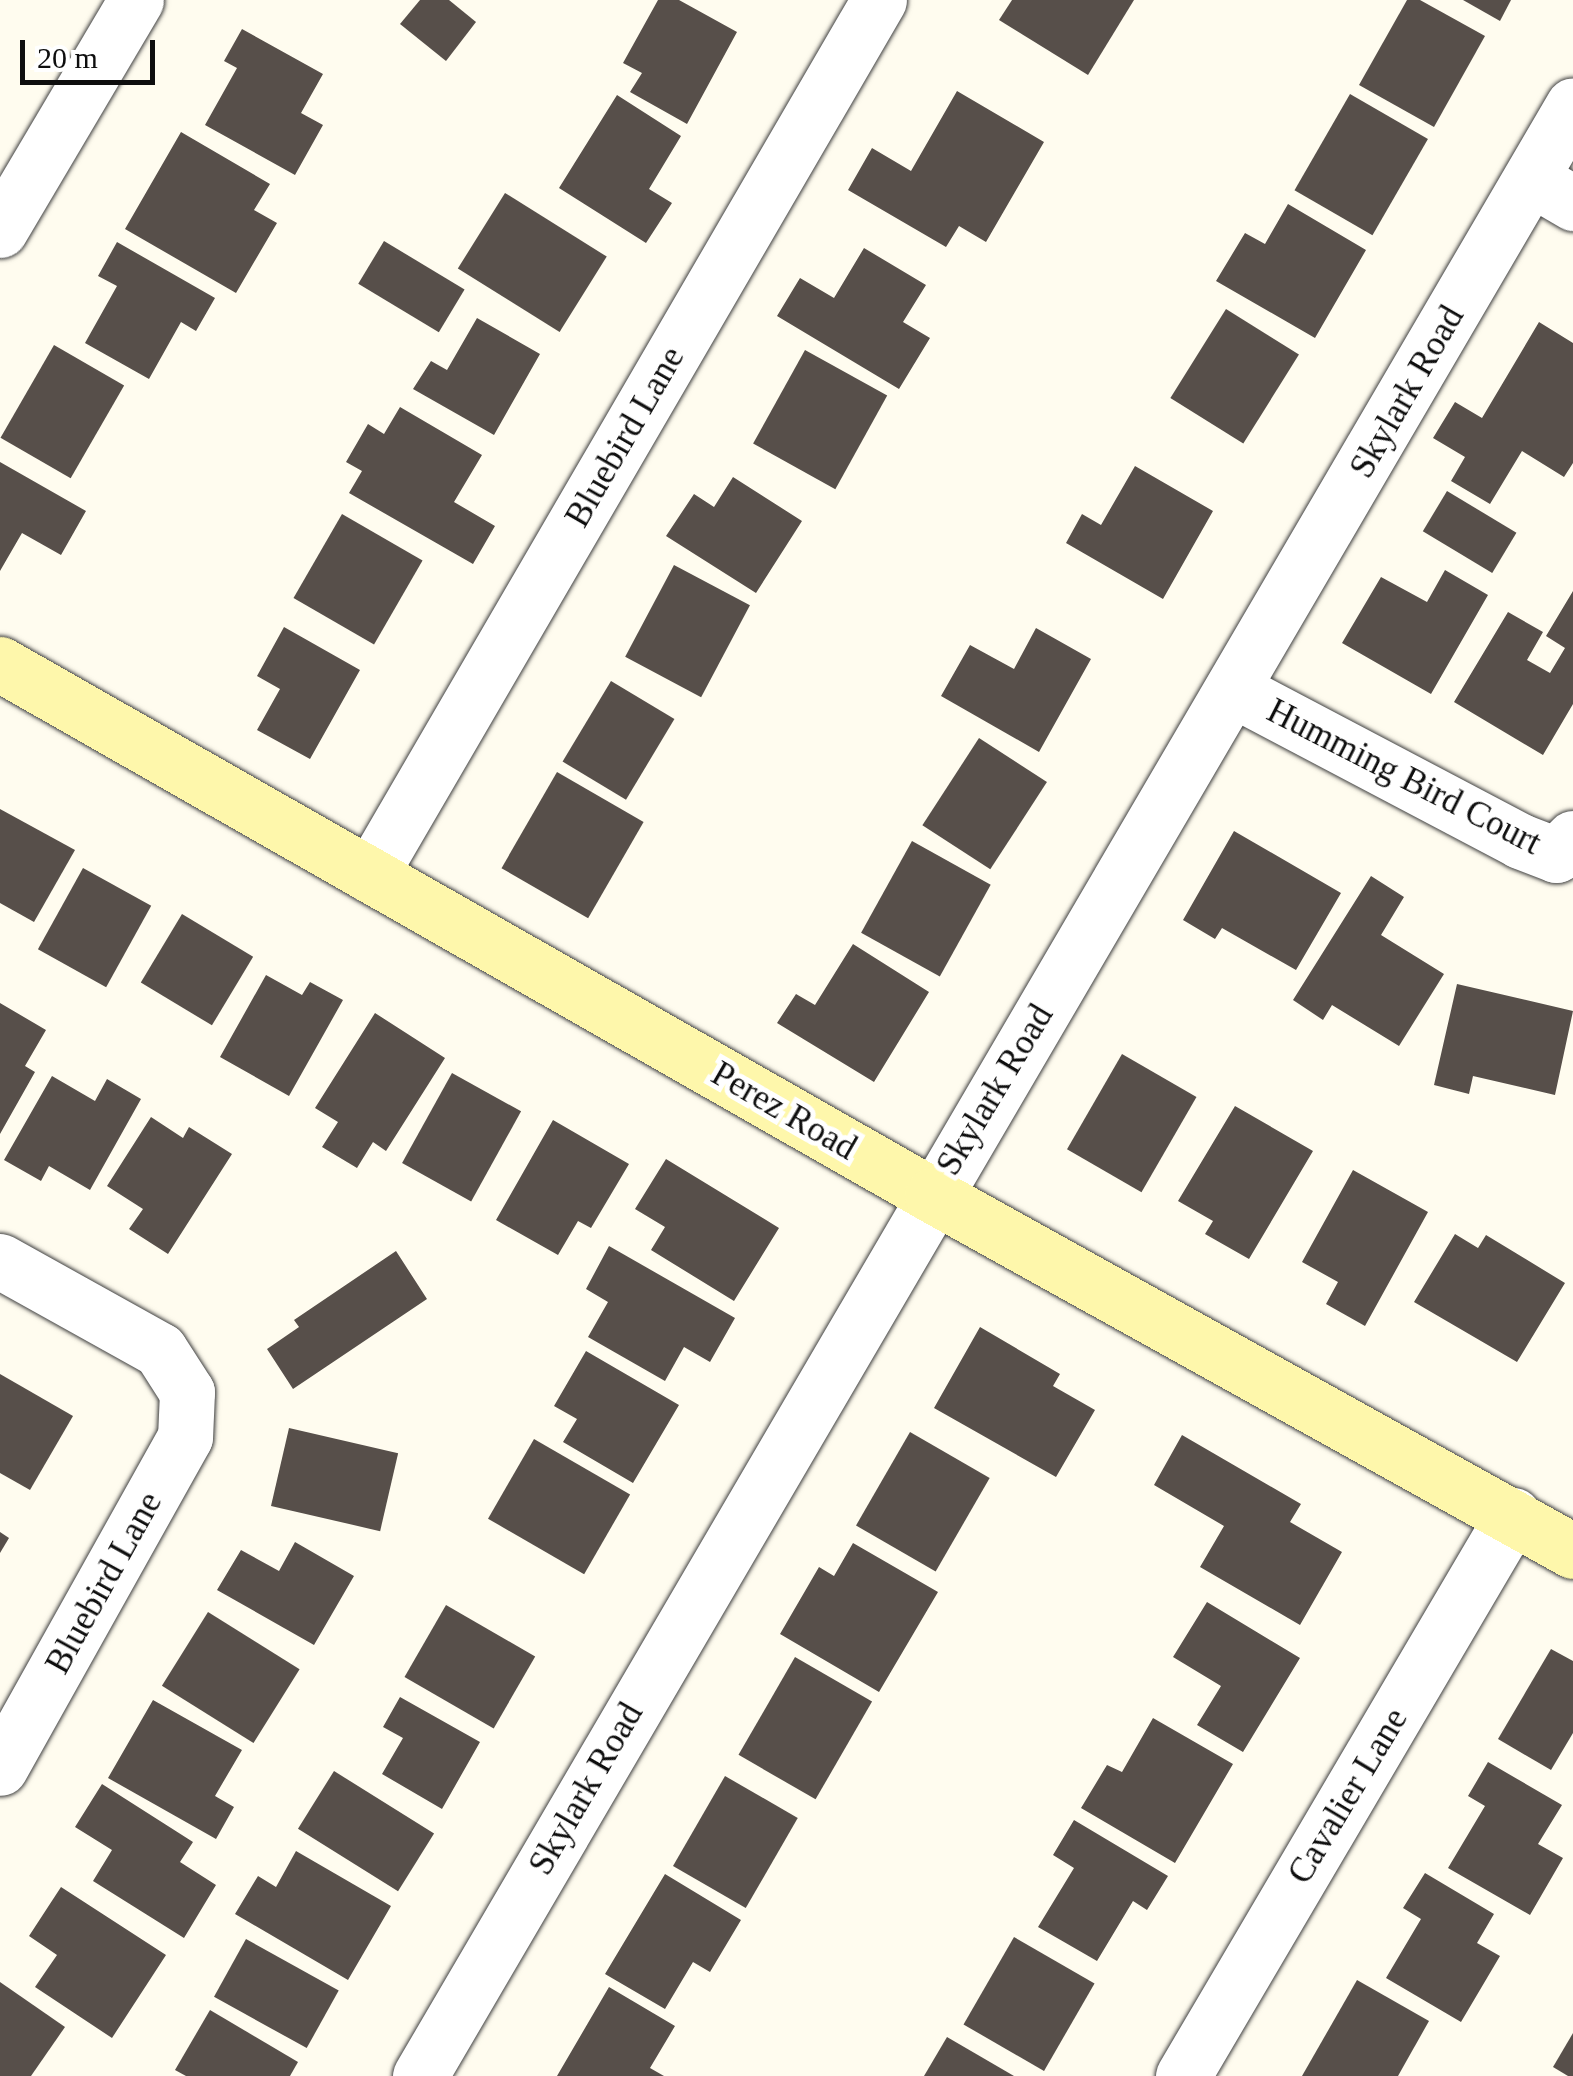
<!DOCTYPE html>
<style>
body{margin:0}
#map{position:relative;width:1573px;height:2076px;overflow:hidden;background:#fffcef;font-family:"Times New Roman",serif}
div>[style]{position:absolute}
.building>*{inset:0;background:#574f4a;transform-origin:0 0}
.roads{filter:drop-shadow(0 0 2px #414141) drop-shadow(0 0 2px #414141)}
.street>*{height:55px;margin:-27.5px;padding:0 27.5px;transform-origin:27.5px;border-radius:27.5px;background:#fff}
.secondary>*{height:55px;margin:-27.5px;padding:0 27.5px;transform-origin:27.5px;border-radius:27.5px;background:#fef7ab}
span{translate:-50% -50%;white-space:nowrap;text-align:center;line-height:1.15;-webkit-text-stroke:10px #fff;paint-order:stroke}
.street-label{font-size:35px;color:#0e0e0e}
.scale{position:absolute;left:20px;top:40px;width:135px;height:45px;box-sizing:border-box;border:5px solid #0e0e0e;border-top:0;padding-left:12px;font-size:30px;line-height:35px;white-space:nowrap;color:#0e0e0e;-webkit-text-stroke:8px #fff;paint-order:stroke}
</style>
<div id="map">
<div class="building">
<div style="clip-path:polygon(420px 0,449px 0,476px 22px,446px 61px,400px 24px)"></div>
<div style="clip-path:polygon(658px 0,679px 0,737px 32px,687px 124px,630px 92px,642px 73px,623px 63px)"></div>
<div style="clip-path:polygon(1012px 0,1134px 0,1088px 75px,999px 20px)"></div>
<div style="clip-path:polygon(1407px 0,1420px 0,1485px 36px,1434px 127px,1359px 85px)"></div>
<div style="clip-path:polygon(1463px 0,1511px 0,1500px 21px)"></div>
<div style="clip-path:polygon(242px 29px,323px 74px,301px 113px,323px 125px,295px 175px,205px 125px,237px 68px,224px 61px)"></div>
<div style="clip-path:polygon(957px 91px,1044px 142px,986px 242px,959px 226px,946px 247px,848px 190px,872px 148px,911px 171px)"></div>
<div style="left:1350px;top:94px;width:90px;height:111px;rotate:30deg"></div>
<div style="clip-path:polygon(617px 95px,681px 136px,649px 189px,672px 203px,646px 243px,559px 188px)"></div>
<div style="clip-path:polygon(181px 132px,270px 184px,254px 210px,277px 223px,236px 293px,125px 229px)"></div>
<div style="left:505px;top:193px;width:120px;height:89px;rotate:32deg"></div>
<div style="clip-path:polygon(1288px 204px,1366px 250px,1315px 338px,1216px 281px,1245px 233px,1265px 244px)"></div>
<div style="left:384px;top:241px;width:94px;height:50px;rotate:31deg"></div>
<div style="clip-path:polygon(117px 242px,215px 298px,196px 331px,181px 322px,149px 379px,85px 343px,117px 286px,98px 276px)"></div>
<div style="clip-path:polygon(864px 248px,926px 285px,903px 322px,930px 338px,899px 389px,777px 316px,800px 278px,834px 298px)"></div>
<div style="left:1226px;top:309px;width:86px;height:105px;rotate:32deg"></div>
<div style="clip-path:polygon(477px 318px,540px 354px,494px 435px,413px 389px,431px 361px,447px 370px)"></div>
<div style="clip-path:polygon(1539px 322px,1573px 343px,1573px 463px,1564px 477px,1522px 451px,1490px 504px,1451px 481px,1465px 457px,1433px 438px,1455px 402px,1482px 418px)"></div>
<div style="left:54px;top:345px;width:81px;height:107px;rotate:30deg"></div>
<div style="left:805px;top:350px;width:94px;height:107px;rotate:29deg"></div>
<div style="clip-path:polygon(400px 407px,482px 455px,454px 502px,495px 526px,473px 564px,349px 493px,362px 471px,346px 462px,368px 424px,384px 434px)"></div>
<div style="clip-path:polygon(0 462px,86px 511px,61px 555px,22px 533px,0 571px)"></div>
<div style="clip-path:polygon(1135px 466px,1213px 511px,1163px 599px,1066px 543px,1082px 514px,1101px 525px)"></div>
<div style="clip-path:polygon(733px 477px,802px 521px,756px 593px,666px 536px,694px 494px,714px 507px)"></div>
<div style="left:1447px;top:491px;width:81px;height:47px;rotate:31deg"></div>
<div style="left:342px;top:514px;width:93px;height:97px;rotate:30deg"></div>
<div style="left:674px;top:565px;width:86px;height:104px;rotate:28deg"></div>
<div style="clip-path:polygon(1445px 570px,1488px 595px,1431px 694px,1342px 643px,1381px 577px,1427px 602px)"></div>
<div style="clip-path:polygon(1573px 591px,1573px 704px,1543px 755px,1454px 702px,1508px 612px,1543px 632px,1527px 660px,1550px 673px,1565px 648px,1546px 636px)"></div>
<div style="clip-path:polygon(284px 627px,360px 670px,310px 759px,257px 730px,280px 689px,257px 676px)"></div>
<div style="clip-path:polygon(1036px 628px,1091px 659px,1039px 752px,941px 696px,970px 645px,1014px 669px)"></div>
<div style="left:611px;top:681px;width:74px;height:94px;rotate:31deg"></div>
<div style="left:979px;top:738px;width:81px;height:104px;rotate:33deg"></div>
<div style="left:557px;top:772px;width:100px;height:111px;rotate:30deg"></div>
<div style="clip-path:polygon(0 809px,75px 850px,34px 922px,0 903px)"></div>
<div style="clip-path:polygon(1234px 831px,1341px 893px,1296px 970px,1222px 928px,1215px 939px,1183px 920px)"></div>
<div style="left:912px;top:841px;width:90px;height:105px;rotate:29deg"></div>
<div style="left:83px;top:868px;width:78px;height:93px;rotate:29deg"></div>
<div style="clip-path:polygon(1371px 876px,1404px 897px,1381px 935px,1444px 974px,1399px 1046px,1332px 1005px,1323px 1020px,1293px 1000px)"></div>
<div style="left:182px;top:914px;width:83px;height:80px;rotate:31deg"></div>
<div style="clip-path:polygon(853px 944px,929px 992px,874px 1082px,777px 1023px,796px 994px,815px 1005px)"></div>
<div style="clip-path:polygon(266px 975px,302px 995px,310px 982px,343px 1000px,289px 1096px,220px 1057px)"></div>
<div style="clip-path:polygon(1457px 984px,1573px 1011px,1555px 1095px,1473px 1076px,1469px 1094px,1434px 1085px)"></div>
<div style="clip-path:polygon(0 1003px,46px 1030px,25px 1066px,35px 1072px,0 1134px)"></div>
<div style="clip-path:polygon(375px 1013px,445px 1058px,386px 1151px,373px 1142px,357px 1168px,322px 1147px,338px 1122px,315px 1108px)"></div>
<div style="left:1122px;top:1054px;width:86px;height:110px;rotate:30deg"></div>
<div style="left:452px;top:1073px;width:79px;height:103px;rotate:29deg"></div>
<div style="clip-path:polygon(52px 1076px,95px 1101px,107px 1079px,141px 1099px,90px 1190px,49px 1166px,41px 1181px,4px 1160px)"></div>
<div style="clip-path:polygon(1235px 1106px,1313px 1151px,1249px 1259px,1205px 1234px,1213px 1221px,1178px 1201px)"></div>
<div style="clip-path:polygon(151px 1117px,183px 1138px,189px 1127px,232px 1154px,168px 1254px,129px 1229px,143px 1209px,107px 1186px)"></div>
<div style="clip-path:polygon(553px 1120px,629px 1164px,591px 1228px,578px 1221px,558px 1255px,496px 1220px)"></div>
<div style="clip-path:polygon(666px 1159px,779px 1228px,734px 1301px,651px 1250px,665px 1227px,635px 1209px)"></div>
<div style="clip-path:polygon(1353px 1170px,1428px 1212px,1365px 1326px,1326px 1304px,1338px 1282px,1302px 1262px)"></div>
<div style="clip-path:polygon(1455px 1234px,1478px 1248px,1486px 1235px,1565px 1283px,1517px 1362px,1414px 1302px)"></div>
<div style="clip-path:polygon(609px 1246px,735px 1318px,710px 1362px,684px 1347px,665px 1381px,588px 1337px,608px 1302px,586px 1289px)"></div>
<div style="clip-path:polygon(396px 1251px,427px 1299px,293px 1389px,267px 1349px,299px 1327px,294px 1320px)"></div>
<div style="clip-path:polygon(980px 1327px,1060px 1374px,1053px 1386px,1095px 1410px,1056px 1477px,934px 1408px)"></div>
<div style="clip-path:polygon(586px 1351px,679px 1405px,633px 1483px,563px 1442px,577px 1419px,554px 1406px)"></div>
<div style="clip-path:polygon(0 1374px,73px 1416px,30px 1490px,0 1473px)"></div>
<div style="left:289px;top:1428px;width:112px;height:80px;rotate:13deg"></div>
<div style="left:910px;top:1432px;width:92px;height:108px;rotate:30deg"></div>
<div style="clip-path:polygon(1182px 1435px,1301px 1504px,1290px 1522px,1342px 1552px,1300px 1625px,1200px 1567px,1224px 1526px,1154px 1485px)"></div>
<div style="left:534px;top:1439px;width:111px;height:92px;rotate:30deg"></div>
<div style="clip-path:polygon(0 1532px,9px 1538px,0 1553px)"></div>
<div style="clip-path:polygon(295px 1542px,354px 1576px,314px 1645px,217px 1590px,241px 1550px,279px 1571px)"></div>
<div style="clip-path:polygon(853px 1543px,938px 1592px,879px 1692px,780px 1634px,819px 1567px,834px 1576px)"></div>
<div style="clip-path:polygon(1207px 1602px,1300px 1658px,1243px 1752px,1197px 1725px,1221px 1686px,1173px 1657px)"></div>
<div style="left:446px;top:1605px;width:103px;height:83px;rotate:30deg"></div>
<div style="left:208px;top:1612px;width:108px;height:87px;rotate:32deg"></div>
<div style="clip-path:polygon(1551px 1649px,1573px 1661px,1573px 1733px,1551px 1770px,1498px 1739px)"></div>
<div style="left:795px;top:1657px;width:89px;height:113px;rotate:30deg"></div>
<div style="clip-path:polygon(400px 1697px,480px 1742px,442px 1809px,382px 1774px,403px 1738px,383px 1727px)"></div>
<div style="clip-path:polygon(153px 1700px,242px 1750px,215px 1796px,234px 1807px,216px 1839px,108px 1778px)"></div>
<div style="clip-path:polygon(1153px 1718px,1233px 1764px,1175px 1863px,1081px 1808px,1107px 1765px,1122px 1772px)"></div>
<div style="clip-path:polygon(1488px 1762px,1562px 1805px,1538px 1844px,1563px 1858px,1530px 1915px,1448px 1868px,1485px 1806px,1468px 1796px)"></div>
<div style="left:334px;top:1771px;width:118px;height:68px;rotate:32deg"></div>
<div style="left:725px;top:1776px;width:84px;height:104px;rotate:30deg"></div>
<div style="clip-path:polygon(102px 1784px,193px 1842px,180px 1862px,216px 1885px,184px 1938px,93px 1881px,112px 1850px,75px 1827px)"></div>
<div style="clip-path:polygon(1074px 1820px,1168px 1876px,1147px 1910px,1133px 1901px,1097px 1961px,1038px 1927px,1074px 1868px,1053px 1855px)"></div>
<div style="clip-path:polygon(296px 1851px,391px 1906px,348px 1980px,235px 1914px,258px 1876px,276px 1887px)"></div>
<div style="clip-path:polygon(1425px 1873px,1494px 1914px,1477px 1943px,1500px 1956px,1461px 2022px,1386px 1978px,1421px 1919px,1403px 1908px)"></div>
<div style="clip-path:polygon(665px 1874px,741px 1920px,710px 1972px,693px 1962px,665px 2009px,605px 1974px)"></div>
<div style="clip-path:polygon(61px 1887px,166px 1955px,112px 2038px,35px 1987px,57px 1955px,29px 1936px)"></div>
<div style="left:1014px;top:1937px;width:93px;height:101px;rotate:30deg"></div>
<div style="left:246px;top:1939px;width:106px;height:66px;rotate:29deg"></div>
<div style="clip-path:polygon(1357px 1980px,1429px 2021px,1398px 2076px,1302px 2076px)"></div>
<div style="clip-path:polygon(0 1982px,65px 2027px,31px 2076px,0 2076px)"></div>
<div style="clip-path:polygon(609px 1987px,675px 2026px,650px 2068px,664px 2076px,557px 2076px)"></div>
<div style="clip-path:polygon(210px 2010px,298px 2062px,290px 2076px,186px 2076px,175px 2070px)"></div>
<div style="clip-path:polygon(1573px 2033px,1573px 2076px,1568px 2076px,1553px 2067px)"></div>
<div style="clip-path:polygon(947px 2037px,1014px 2076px,924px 2076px)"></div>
</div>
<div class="roads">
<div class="street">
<div style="left:1532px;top:179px;width:48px;rotate:30.3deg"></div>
<div style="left:0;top:230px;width:267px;rotate:-59.4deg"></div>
<div style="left:1232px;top:689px;width:326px;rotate:27.8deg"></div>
<div style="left:1520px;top:841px;width:39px;rotate:21deg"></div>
<div style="left:1556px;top:855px;width:24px;rotate:-45deg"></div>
<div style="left:370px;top:875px;width:1012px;rotate:-59.81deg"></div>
<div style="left:0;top:1261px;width:183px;rotate:29.1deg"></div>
<div style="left:160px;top:1350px;width:50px;rotate:57.3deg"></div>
<div style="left:187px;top:1392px;width:45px;rotate:92.5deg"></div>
<div style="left:185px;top:1437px;width:379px;rotate:119.2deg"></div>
<div style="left:420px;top:2076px;width:2283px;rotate:-59.67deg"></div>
<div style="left:1183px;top:2076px;width:651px;rotate:-59.53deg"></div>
</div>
<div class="secondary">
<div style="left:0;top:664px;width:1073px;rotate:29.67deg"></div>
<div style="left:932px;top:1195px;width:733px;rotate:29.05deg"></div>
</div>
</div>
<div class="street-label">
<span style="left:1407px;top:392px;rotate:-60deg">Skylark Road</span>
<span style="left:625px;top:437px;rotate:-60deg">Bluebird Lane</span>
<span style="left:1404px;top:777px;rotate:27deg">Humming Bird Court</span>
<span style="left:995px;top:1090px;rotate:-59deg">Skylark Road</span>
<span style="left:784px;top:1111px;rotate:30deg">Perez Road</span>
<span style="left:104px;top:1583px;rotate:-61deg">Bluebird Lane</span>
<span style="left:586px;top:1789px;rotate:-60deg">Skylark Road</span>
<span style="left:1348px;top:1796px;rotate:-59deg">Cavalier Lane</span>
</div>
<div class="scale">20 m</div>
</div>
